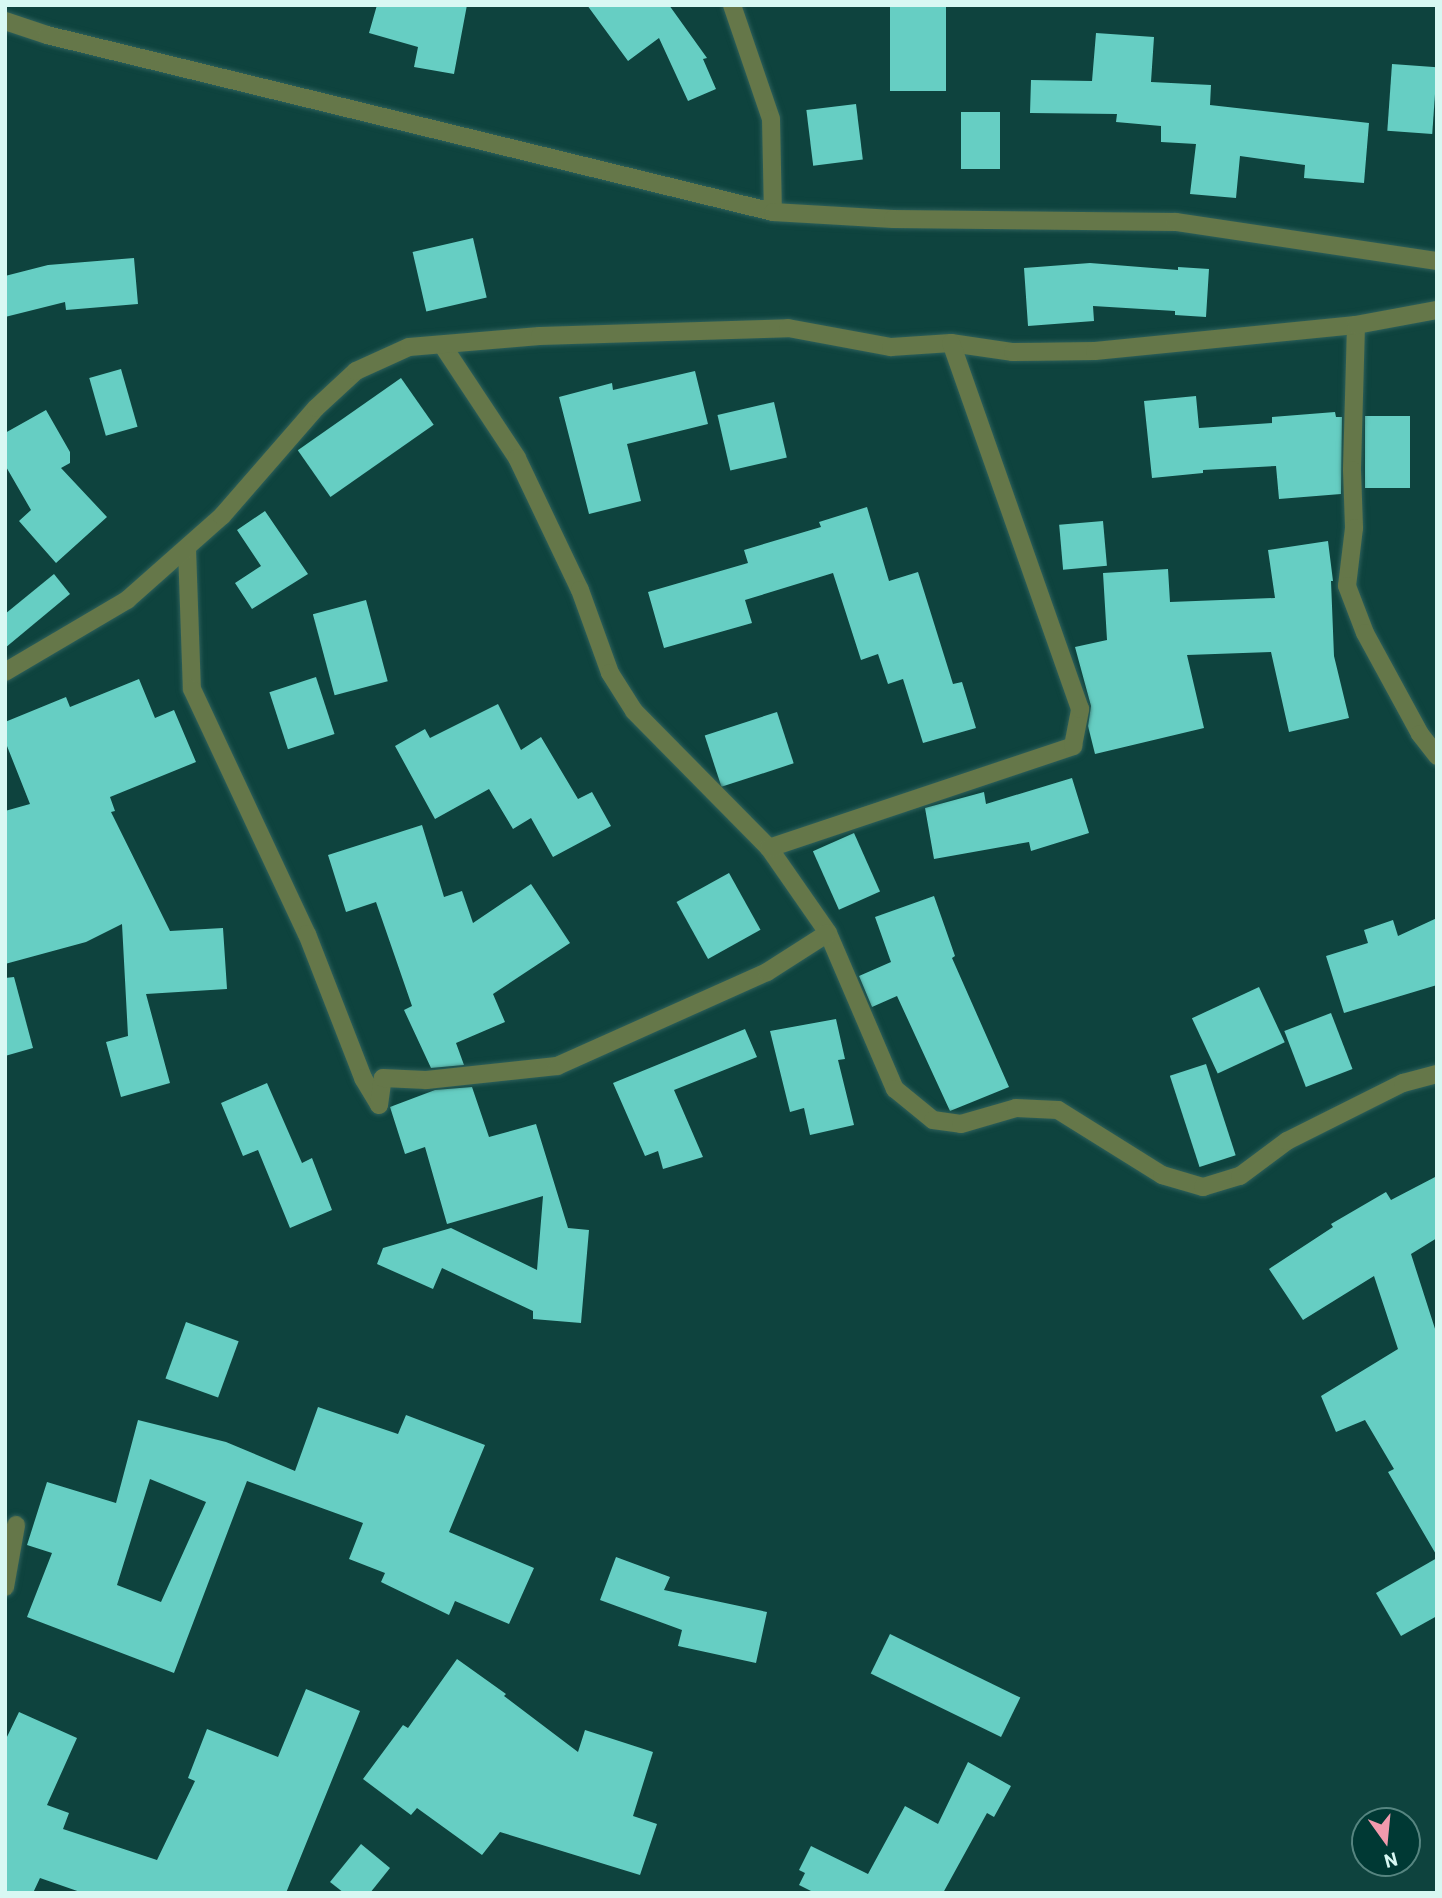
<!DOCTYPE html>
<style>
body{margin:0}
#map{position:relative;width:1442px;height:1898px;overflow:hidden;background:#0e433e;font-family:Barlow,sans-serif}
div>[style]{position:absolute}
.building>*{inset:0;background:#66cec3;transform-origin:0 0}
.roads{filter:drop-shadow(0 0 2px #2e605b) drop-shadow(0 0 2px #2e605b)}
.minor>*{height:18px;margin:-9px;padding:0 9px;transform-origin:9px;border-radius:9px;background:#657749}
span{translate:-50% -50%;white-space:nowrap;text-align:center;line-height:1.15;-webkit-text-stroke:7px #003934;paint-order:stroke}
.frame{position:absolute;inset:0;border:7px solid #d8f8f3;pointer-events:none}
.north{position:absolute;left:1351px;top:1807px;width:70px;height:70px;box-sizing:border-box;background:#003934;border:2px solid #568580;border-radius:50%;rotate:165deg;font-size:19px;font-weight:700;line-height:28px;text-align:center;color:#d8f8f3}
.north::after{content:'';display:block;margin:auto;width:24px;height:32px;background:#f29aad;clip-path:polygon(50% 0,100% 100%,50% 72%,0 100%)}
</style>
<div id="map">
<div class="building">
<div style="clip-path:polygon(377px 5px,467px 5px,454px 74px,414px 67px,418px 47px,369px 33px)"></div>
<div style="clip-path:polygon(587px 5px,669px 5px,707px 58px,703px 59px,716px 89px,688px 101px,659px 38px,628px 61px)"></div>
<div style="left:890px;top:5px;width:56px;height:86px"></div>
<div style="clip-path:polygon(1096px 33px,1154px 37px,1151px 82px,1211px 85px,1210px 105px,1369px 123px,1364px 183px,1304px 178px,1305px 165px,1240px 156px,1236px 198px,1190px 194px,1196px 144px,1161px 142px,1161px 126px,1116px 122px,1117px 114px,1030px 113px,1031px 80px,1092px 81px)"></div>
<div style="left:1392px;top:64px;width:45px;height:67px;rotate:4deg"></div>
<div style="left:856px;top:104px;width:56px;height:50px;rotate:83deg"></div>
<div style="left:961px;top:112px;width:39px;height:57px"></div>
<div style="left:473px;top:238px;width:61px;height:62px;rotate:77deg"></div>
<div style="clip-path:polygon(134px 258px,138px 304px,66px 310px,65px 302px,5px 317px,5px 276px,48px 265px)"></div>
<div style="clip-path:polygon(1090px 263px,1178px 270px,1178px 267px,1209px 269px,1206px 317px,1175px 315px,1175px 311px,1093px 306px,1094px 321px,1028px 326px,1024px 268px)"></div>
<div style="left:121px;top:369px;width:60px;height:33px;rotate:74deg"></div>
<div style="clip-path:polygon(695px 371px,708px 424px,627px 444px,641px 501px,589px 514px,559px 397px,612px 383px,613px 390px)"></div>
<div style="left:401px;top:378px;width:57px;height:126px;rotate:55deg"></div>
<div style="clip-path:polygon(1196px 396px,1199px 428px,1272px 423px,1272px 417px,1335px 412px,1336px 417px,1342px 417px,1341px 494px,1279px 499px,1276px 466px,1203px 470px,1203px 473px,1152px 478px,1144px 401px)"></div>
<div style="left:774px;top:402px;width:57px;height:58px;rotate:77deg"></div>
<div style="clip-path:polygon(46px 410px,70px 452px,70px 463px,61px 468px,107px 517px,56px 563px,19px 521px,31px 510px,5px 465px,5px 433px)"></div>
<div style="left:1365px;top:416px;width:45px;height:72px"></div>
<div style="clip-path:polygon(867px 507px,889px 581px,918px 572px,953px 684px,962px 682px,976px 728px,923px 743px,903px 679px,888px 684px,878px 654px,861px 660px,833px 573px,745px 600px,752px 623px,664px 648px,648px 592px,748px 563px,744px 550px,821px 527px,819px 522px)"></div>
<div style="clip-path:polygon(265px 511px,308px 574px,252px 609px,235px 583px,261px 566px,237px 530px)"></div>
<div style="left:1103px;top:521px;width:45px;height:44px;rotate:85deg"></div>
<div style="clip-path:polygon(1328px 541px,1333px 581px,1331px 581px,1334px 656px,1349px 718px,1289px 732px,1271px 652px,1187px 655px,1204px 728px,1095px 754px,1088px 726px,1091px 706px,1075px 647px,1107px 640px,1103px 573px,1168px 569px,1170px 602px,1275px 598px,1268px 550px)"></div>
<div style="clip-path:polygon(54px 574px,70px 594px,5px 648px,5px 614px)"></div>
<div style="left:366px;top:600px;width:84px;height:55px;rotate:75deg"></div>
<div style="left:316px;top:677px;width:60px;height:49px;rotate:72deg"></div>
<div style="clip-path:polygon(139px 679px,155px 718px,174px 710px,196px 762px,110px 797px,115px 811px,111px 812px,170px 931px,223px 928px,227px 989px,146px 994px,170px 1083px,121px 1097px,106px 1042px,128px 1036px,122px 924px,86px 942px,5px 964px,5px 811px,30px 804px,5px 741px,5px 722px,66px 697px,70px 707px)"></div>
<div style="clip-path:polygon(498px 704px,521px 750px,541px 737px,578px 799px,592px 792px,611px 826px,553px 857px,531px 818px,513px 829px,489px 789px,435px 819px,395px 746px,425px 729px,430px 738px)"></div>
<div style="left:777px;top:712px;width:54px;height:76px;rotate:72deg"></div>
<div style="clip-path:polygon(1072px 778px,1089px 833px,1031px 851px,1029px 842px,934px 859px,925px 808px,984px 792px,986px 804px)"></div>
<div style="clip-path:polygon(422px 825px,444px 897px,462px 891px,473px 923px,531px 884px,570px 943px,493px 994px,505px 1022px,456px 1043px,464px 1065px,431px 1068px,404px 1010px,412px 1006px,376px 902px,346px 912px,328px 855px)"></div>
<div style="left:854px;top:833px;width:64px;height:45px;rotate:66deg"></div>
<div style="left:729px;top:873px;width:65px;height:60px;rotate:61deg"></div>
<div style="clip-path:polygon(934px 896px,955px 956px,952px 958px,1009px 1087px,950px 1111px,897px 996px,872px 1007px,859px 976px,891px 962px,875px 917px)"></div>
<div style="clip-path:polygon(1437px 918px,1437px 985px,1344px 1013px,1326px 956px,1368px 943px,1364px 930px,1393px 920px,1398px 936px)"></div>
<div style="clip-path:polygon(14px 977px,33px 1048px,5px 1056px,5px 978px)"></div>
<div style="left:1259px;top:987px;width:61px;height:74px;rotate:65deg"></div>
<div style="left:1331px;top:1013px;width:60px;height:50px;rotate:69deg"></div>
<div style="clip-path:polygon(836px 1019px,845px 1059px,838px 1060px,854px 1125px,810px 1135px,804px 1108px,790px 1112px,770px 1031px)"></div>
<div style="clip-path:polygon(745px 1029px,757px 1057px,674px 1090px,703px 1157px,663px 1169px,658px 1151px,645px 1156px,613px 1083px)"></div>
<div style="left:1206px;top:1064px;width:96px;height:38px;rotate:72deg"></div>
<div style="clip-path:polygon(267px 1083px,302px 1163px,312px 1158px,332px 1210px,290px 1228px,258px 1150px,243px 1156px,221px 1103px)"></div>
<div style="clip-path:polygon(472px 1087px,489px 1137px,536px 1124px,568px 1228px,589px 1230px,581px 1323px,533px 1319px,533px 1311px,442px 1268px,433px 1289px,377px 1264px,383px 1248px,451px 1228px,537px 1270px,543px 1196px,447px 1224px,425px 1147px,405px 1154px,390px 1107px,435px 1090px)"></div>
<div style="clip-path:polygon(1437px 1176px,1437px 1238px,1411px 1254px,1437px 1335px,1437px 1556px,1388px 1472px,1394px 1469px,1365px 1420px,1336px 1432px,1321px 1396px,1398px 1349px,1374px 1276px,1303px 1320px,1269px 1269px,1333px 1227px,1331px 1224px,1386px 1192px,1391px 1200px)"></div>
<div style="left:186px;top:1322px;width:56px;height:60px;rotate:20deg"></div>
<div style="clip-path:polygon(evenodd,318px 1407px,398px 1434px,406px 1415px,485px 1445px,449px 1532px,534px 1568px,509px 1624px,455px 1601px,449px 1615px,381px 1582px,385px 1573px,349px 1559px,363px 1523px,247px 1481px,174px 1673px,27px 1617px,52px 1553px,27px 1545px,47px 1482px,116px 1503px,138px 1420px,226px 1442px,295px 1471px,318px 1407px,150px 1479px,206px 1502px,161px 1602px,117px 1585px,150px 1479px)"></div>
<div style="clip-path:polygon(616px 1557px,670px 1577px,664px 1590px,767px 1612px,756px 1663px,678px 1646px,682px 1630px,600px 1600px)"></div>
<div style="clip-path:polygon(1437px 1558px,1437px 1616px,1401px 1636px,1376px 1593px)"></div>
<div style="left:890px;top:1634px;width:145px;height:44px;rotate:26deg"></div>
<div style="clip-path:polygon(457px 1659px,506px 1694px,504px 1696px,578px 1752px,585px 1730px,653px 1752px,633px 1816px,657px 1824px,640px 1875px,500px 1832px,482px 1855px,417px 1808px,411px 1815px,363px 1779px,403px 1725px,408px 1728px)"></div>
<div style="clip-path:polygon(306px 1689px,360px 1711px,286px 1893px,83px 1893px,40px 1878px,33px 1893px,5px 1893px,5px 1741px,19px 1712px,77px 1738px,47px 1805px,69px 1813px,63px 1829px,157px 1860px,195px 1781px,188px 1778px,207px 1729px,278px 1757px)"></div>
<div style="clip-path:polygon(968px 1762px,1011px 1786px,994px 1817px,987px 1813px,943px 1893px,815px 1893px,799px 1885px,805px 1873px,799px 1870px,811px 1846px,868px 1874px,905px 1806px,938px 1824px)"></div>
<div style="clip-path:polygon(361px 1844px,390px 1868px,370px 1893px,344px 1893px,330px 1882px)"></div>
</div>
<div class="roads">
<div class="minor">
<div style="left:732px;top:5px;width:120px;rotate:71.1deg"></div>
<div style="left:771px;top:119px;width:93px;rotate:88.8deg"></div>
<div style="left:5px;top:21px;width:44px;rotate:18.4deg"></div>
<div style="left:47px;top:35px;width:747px;rotate:13.7deg"></div>
<div style="left:773px;top:212px;width:120px;rotate:3.3deg"></div>
<div style="left:893px;top:219px;width:283px;rotate:0.6deg"></div>
<div style="left:1176px;top:222px;width:264px;rotate:8.5deg"></div>
<div style="left:1356px;top:325px;width:145px;rotate:91.6deg"></div>
<div style="left:1352px;top:470px;width:58px;rotate:88deg"></div>
<div style="left:1354px;top:528px;width:58px;rotate:96.9deg"></div>
<div style="left:1347px;top:586px;width:50px;rotate:69deg"></div>
<div style="left:1365px;top:633px;width:115px;rotate:61.4deg"></div>
<div style="left:1420px;top:734px;width:28px;rotate:52deg"></div>
<div style="left:443px;top:346px;width:134px;rotate:56.5deg"></div>
<div style="left:517px;top:458px;width:146px;rotate:64.5deg"></div>
<div style="left:580px;top:590px;width:88px;rotate:70.1deg"></div>
<div style="left:610px;top:673px;width:45px;rotate:57.7deg"></div>
<div style="left:634px;top:711px;width:192px;rotate:45.4deg"></div>
<div style="left:769px;top:848px;width:103px;rotate:55.2deg"></div>
<div style="left:828px;top:933px;width:170px;rotate:66.8deg"></div>
<div style="left:895px;top:1089px;width:49px;rotate:39.2deg"></div>
<div style="left:933px;top:1120px;width:28px;rotate:8deg"></div>
<div style="left:961px;top:1124px;width:57px;rotate:-16.2deg"></div>
<div style="left:1016px;top:1108px;width:42px;rotate:2.7deg"></div>
<div style="left:1058px;top:1110px;width:123px;rotate:32deg"></div>
<div style="left:1162px;top:1175px;width:43px;rotate:16.3deg"></div>
<div style="left:1203px;top:1187px;width:39px;rotate:-17deg"></div>
<div style="left:1240px;top:1176px;width:59px;rotate:-36.7deg"></div>
<div style="left:1287px;top:1141px;width:130px;rotate:-26.6deg"></div>
<div style="left:1403px;top:1083px;width:35px;rotate:-15deg"></div>
<div style="left:187px;top:549px;width:140px;rotate:88deg"></div>
<div style="left:192px;top:689px;width:271px;rotate:64.9deg"></div>
<div style="left:307px;top:934px;width:155px;rotate:68.7deg"></div>
<div style="left:363px;top:1078px;width:31px;rotate:59deg"></div>
<div style="left:379px;top:1105px;width:27px;rotate:-82deg"></div>
<div style="left:383px;top:1078px;width:43px;rotate:2.7deg"></div>
<div style="left:426px;top:1080px;width:132px;rotate:-6.1deg"></div>
<div style="left:557px;top:1066px;width:230px;rotate:-24.1deg"></div>
<div style="left:767px;top:972px;width:72px;rotate:-32.6deg"></div>
<div style="left:5px;top:672px;width:142px;rotate:-30.5deg"></div>
<div style="left:127px;top:600px;width:127px;rotate:-41.5deg"></div>
<div style="left:222px;top:516px;width:143px;rotate:-49deg"></div>
<div style="left:316px;top:408px;width:54px;rotate:-42.8deg"></div>
<div style="left:356px;top:371px;width:58px;rotate:-24.4deg"></div>
<div style="left:409px;top:347px;width:131px;rotate:-4.8deg"></div>
<div style="left:540px;top:336px;width:248px;rotate:-1.8deg"></div>
<div style="left:788px;top:328px;width:105px;rotate:10.5deg"></div>
<div style="left:891px;top:347px;width:60px;rotate:-3.8deg"></div>
<div style="left:951px;top:343px;width:63px;rotate:8.3deg"></div>
<div style="left:1013px;top:352px;width:82px;rotate:-0.7deg"></div>
<div style="left:1095px;top:351px;width:262px;rotate:-5.7deg"></div>
<div style="left:1356px;top:325px;width:82px;rotate:-10.5deg"></div>
<div style="left:769px;top:848px;width:321px;rotate:-18.5deg"></div>
<div style="left:1073px;top:746px;width:38px;rotate:-79deg"></div>
<div style="left:1080px;top:709px;width:388px;rotate:-109.4deg"></div>
<div style="left:5px;top:1587px;width:63px;rotate:-79.9deg"></div>
</div>
</div>
<div class="frame"></div>
<div class="north">N</div>
</div>
